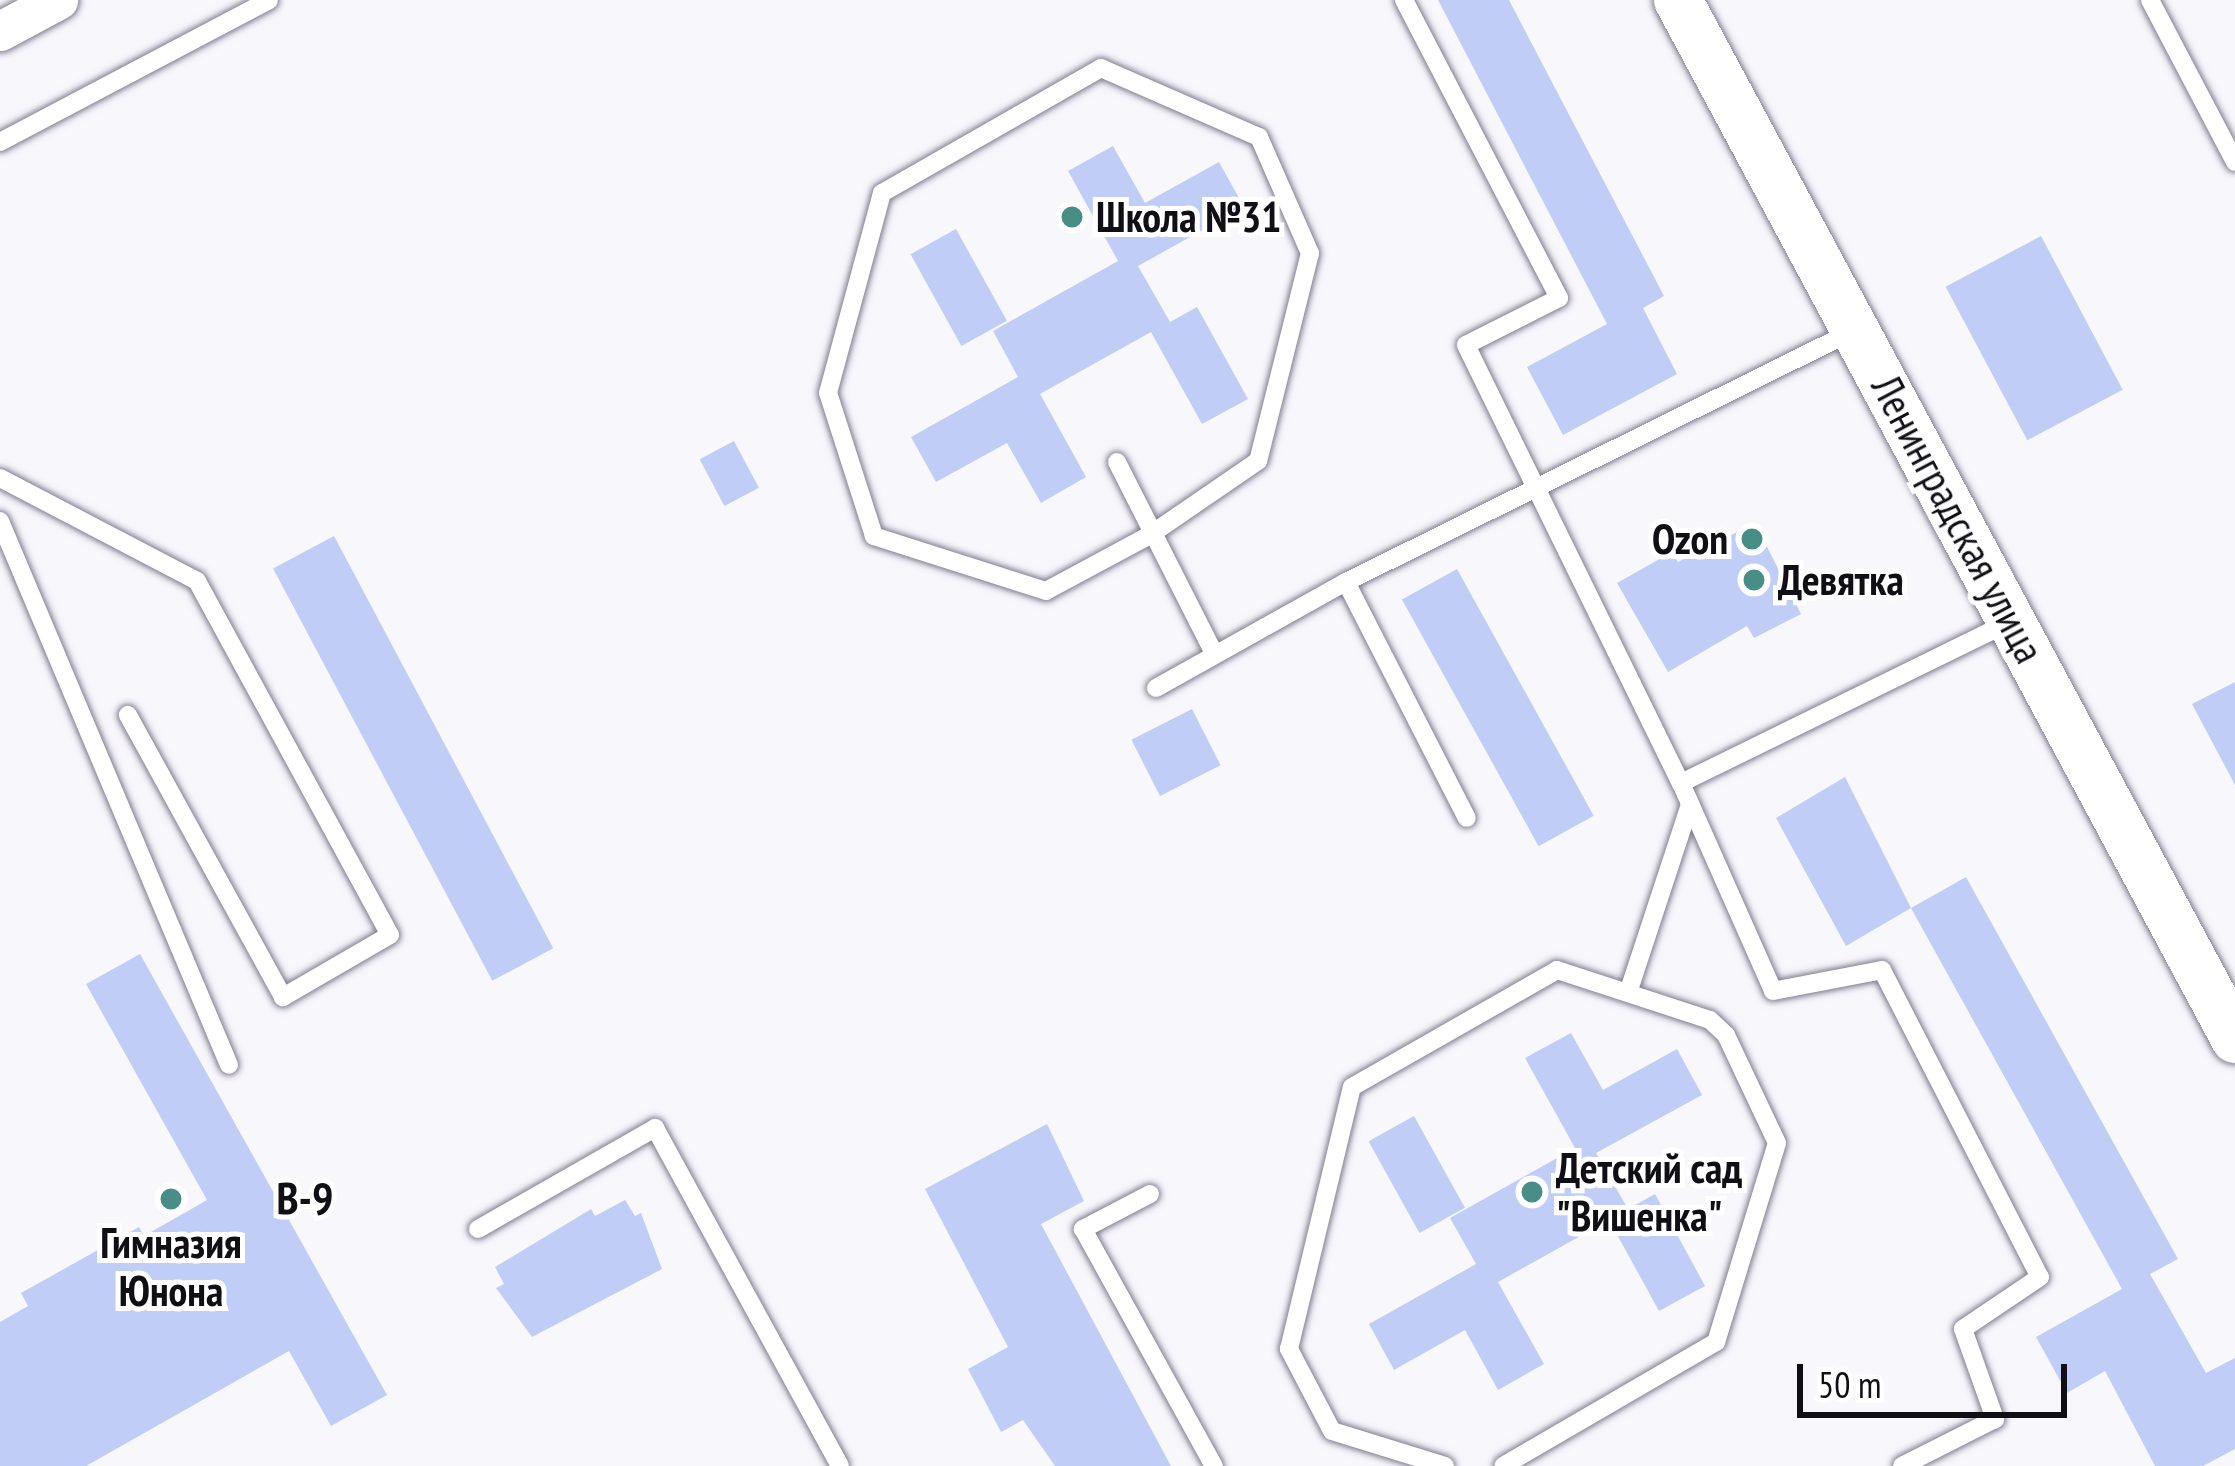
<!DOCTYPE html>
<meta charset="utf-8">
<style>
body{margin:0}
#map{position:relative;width:2235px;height:1466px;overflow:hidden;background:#f8f7fc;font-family:"PT Sans Narrow",sans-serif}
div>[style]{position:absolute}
.building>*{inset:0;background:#c0cdf6;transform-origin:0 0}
.roads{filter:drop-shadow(0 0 3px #817d91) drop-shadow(0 0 3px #817d91)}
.service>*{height:18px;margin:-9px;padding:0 9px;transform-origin:9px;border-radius:9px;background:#fff}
.minor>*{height:39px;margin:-19.5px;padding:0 19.5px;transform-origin:19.5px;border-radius:19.5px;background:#fff}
.tertiary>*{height:48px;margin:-24px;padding:0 24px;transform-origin:24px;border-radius:24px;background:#fff}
.dots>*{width:33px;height:33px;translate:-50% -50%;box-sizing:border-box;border:6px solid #fff;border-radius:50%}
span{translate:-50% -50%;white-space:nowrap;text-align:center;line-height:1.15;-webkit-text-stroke:10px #fff;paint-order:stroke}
.poi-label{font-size:42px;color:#110f16;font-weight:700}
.left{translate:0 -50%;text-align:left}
.right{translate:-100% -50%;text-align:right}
.street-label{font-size:42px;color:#110f16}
.neighbourhood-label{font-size:45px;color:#110f16;font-weight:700}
.scale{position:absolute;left:1797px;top:1364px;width:270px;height:54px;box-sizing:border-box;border:6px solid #110f16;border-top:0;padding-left:15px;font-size:36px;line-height:42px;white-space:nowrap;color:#110f16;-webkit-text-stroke:9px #fff;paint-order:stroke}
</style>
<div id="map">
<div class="building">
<div style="clip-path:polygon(1438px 0,1509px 0,1664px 296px,1643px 308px,1677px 374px,1563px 435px,1527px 367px,1607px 324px)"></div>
<div style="clip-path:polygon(1113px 146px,1145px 203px,1219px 162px,1244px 207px,1138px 266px,1170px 322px,1197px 307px,1248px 399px,1202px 424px,1151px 332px,1040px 394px,1086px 477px,1041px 503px,1007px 443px,936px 482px,911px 437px,1018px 377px,993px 331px,1118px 261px,1068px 171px)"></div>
<div style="left:956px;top:229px;width:105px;height:52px;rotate:61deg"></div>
<div style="left:2041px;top:236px;width:174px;height:108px;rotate:62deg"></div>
<div style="left:734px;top:441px;width:53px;height:39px;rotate:62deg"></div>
<div style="clip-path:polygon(1755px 523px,1801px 614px,1754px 638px,1747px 626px,1668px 672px,1617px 583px,1672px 552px,1678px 562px)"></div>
<div style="left:334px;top:536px;width:467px;height:69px;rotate:62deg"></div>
<div style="left:1457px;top:569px;width:282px;height:63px;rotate:61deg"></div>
<div style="clip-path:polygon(2235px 682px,2235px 785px,2192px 704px)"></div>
<div style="left:1192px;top:709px;width:63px;height:68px;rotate:63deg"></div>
<div style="clip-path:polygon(1845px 777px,1911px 908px,1966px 877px,2178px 1259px,2150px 1274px,2206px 1373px,2235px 1358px,2235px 1449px,2203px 1466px,2155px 1466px,2105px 1371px,2067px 1393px,2036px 1337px,2122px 1289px,1911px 908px,1846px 946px,1776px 818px)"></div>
<div style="clip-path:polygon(140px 954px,387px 1395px,331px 1426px,289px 1351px,86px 1466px,0 1466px,0 1322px,28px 1306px,21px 1293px,139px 1227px,144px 1236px,207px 1200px,86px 984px)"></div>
<div style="clip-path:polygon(1571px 1033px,1603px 1090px,1677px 1049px,1702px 1095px,1596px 1153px,1628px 1209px,1655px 1194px,1705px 1286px,1659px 1311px,1609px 1220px,1498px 1282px,1544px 1364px,1498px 1390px,1465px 1330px,1394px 1370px,1369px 1324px,1476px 1264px,1450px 1218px,1575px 1148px,1525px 1058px)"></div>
<div style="left:1414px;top:1116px;width:105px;height:52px;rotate:61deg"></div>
<div style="clip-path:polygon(1047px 1124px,1084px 1201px,1041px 1224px,1171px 1466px,1055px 1466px,1023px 1420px,1001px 1432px,968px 1369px,1008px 1347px,925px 1189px)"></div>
<div style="clip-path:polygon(625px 1200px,635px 1216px,641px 1213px,662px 1269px,532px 1337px,496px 1288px,504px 1284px,495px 1267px,591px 1209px,595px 1216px)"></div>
</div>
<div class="roads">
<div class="service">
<div style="left:1404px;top:0;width:336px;rotate:62.5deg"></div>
<div style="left:1559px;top:298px;width:104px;rotate:153.2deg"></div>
<div style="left:1466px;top:345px;width:488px;rotate:63.9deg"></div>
<div style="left:1681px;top:783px;width:227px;rotate:66.1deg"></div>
<div style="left:1773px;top:991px;width:111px;rotate:-10.9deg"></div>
<div style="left:1882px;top:970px;width:345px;rotate:62.8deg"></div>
<div style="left:2040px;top:1277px;width:93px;rotate:146deg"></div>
<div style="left:1963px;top:1329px;width:96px;rotate:70.4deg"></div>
<div style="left:1995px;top:1419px;width:104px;rotate:153.2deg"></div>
<div style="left:2150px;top:0;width:183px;rotate:62.3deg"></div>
<div style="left:1101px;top:68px;width:172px;rotate:23.6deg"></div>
<div style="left:1259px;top:137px;width:127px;rotate:66.3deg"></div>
<div style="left:1310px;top:253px;width:214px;rotate:104deg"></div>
<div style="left:1258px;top:461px;width:131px;rotate:145.6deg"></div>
<div style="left:1150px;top:535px;width:118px;rotate:151.7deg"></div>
<div style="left:1046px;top:591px;width:181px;rotate:-162.3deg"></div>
<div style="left:874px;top:536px;width:150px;rotate:-107.8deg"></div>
<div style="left:828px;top:393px;width:207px;rotate:-74.9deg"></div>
<div style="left:882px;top:193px;width:252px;rotate:-29.7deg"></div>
<div style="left:0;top:142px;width:304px;rotate:-27.8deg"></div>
<div style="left:1117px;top:462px;width:216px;rotate:63.1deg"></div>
<div style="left:0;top:478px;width:222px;rotate:27.6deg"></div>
<div style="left:197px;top:581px;width:403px;rotate:61.4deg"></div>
<div style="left:390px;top:935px;width:124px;rotate:149.9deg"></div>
<div style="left:283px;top:997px;width:322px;rotate:-118.8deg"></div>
<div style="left:0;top:521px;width:590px;rotate:67.17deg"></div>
<div style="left:1346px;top:582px;width:265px;rotate:62.9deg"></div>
<div style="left:1156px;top:688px;width:218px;rotate:-29.2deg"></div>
<div style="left:1346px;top:582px;width:563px;rotate:-26.34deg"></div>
<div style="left:1681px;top:783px;width:368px;rotate:-26.1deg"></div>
<div style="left:1629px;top:990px;width:196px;rotate:-71.8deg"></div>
<div style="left:1150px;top:1194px;width:76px;rotate:152.4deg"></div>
<div style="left:1083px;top:1229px;width:271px;rotate:61.1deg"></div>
<div style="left:478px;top:1229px;width:204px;rotate:-29.7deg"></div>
<div style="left:655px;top:1128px;width:385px;rotate:61.3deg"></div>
<div style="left:1445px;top:1466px;width:118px;rotate:-162.8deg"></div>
<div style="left:1332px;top:1431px;width:93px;rotate:-117.7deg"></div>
<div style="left:1289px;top:1349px;width:269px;rotate:-76.5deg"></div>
<div style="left:1352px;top:1087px;width:236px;rotate:-29.7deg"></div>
<div style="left:1557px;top:970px;width:161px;rotate:18.1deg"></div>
<div style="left:1710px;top:1020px;width:22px;rotate:43deg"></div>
<div style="left:1726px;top:1035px;width:119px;rotate:64.7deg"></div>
<div style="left:1777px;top:1143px;width:208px;rotate:107deg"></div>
<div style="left:1716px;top:1342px;width:246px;rotate:149.8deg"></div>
</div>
<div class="minor">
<div style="left:0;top:31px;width:66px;rotate:-28.1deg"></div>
</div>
<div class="tertiary">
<div style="left:1678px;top:0;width:1179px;rotate:61.8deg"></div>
</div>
</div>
<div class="dots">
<div style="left:1072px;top:217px;background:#498e86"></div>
<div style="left:1752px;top:539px;background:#498e86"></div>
<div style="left:1754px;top:580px;background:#498e86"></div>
<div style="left:1532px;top:1192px;background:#498e86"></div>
<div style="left:171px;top:1199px;background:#498e86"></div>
</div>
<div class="poi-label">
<span class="left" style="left:1096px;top:217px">Школа №31</span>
<span class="right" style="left:1728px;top:539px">Ozon</span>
<span class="left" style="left:1778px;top:580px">Девятка</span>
<span class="left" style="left:1556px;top:1192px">Детский сад<br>"Вишенка"</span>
<span style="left:171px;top:1267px">Гимназия<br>Юнона</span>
</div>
<div class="street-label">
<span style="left:1958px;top:519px;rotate:62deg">Ленинградская улица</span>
</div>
<div class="neighbourhood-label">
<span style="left:305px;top:1198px">В-9</span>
</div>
<div class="scale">50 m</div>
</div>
